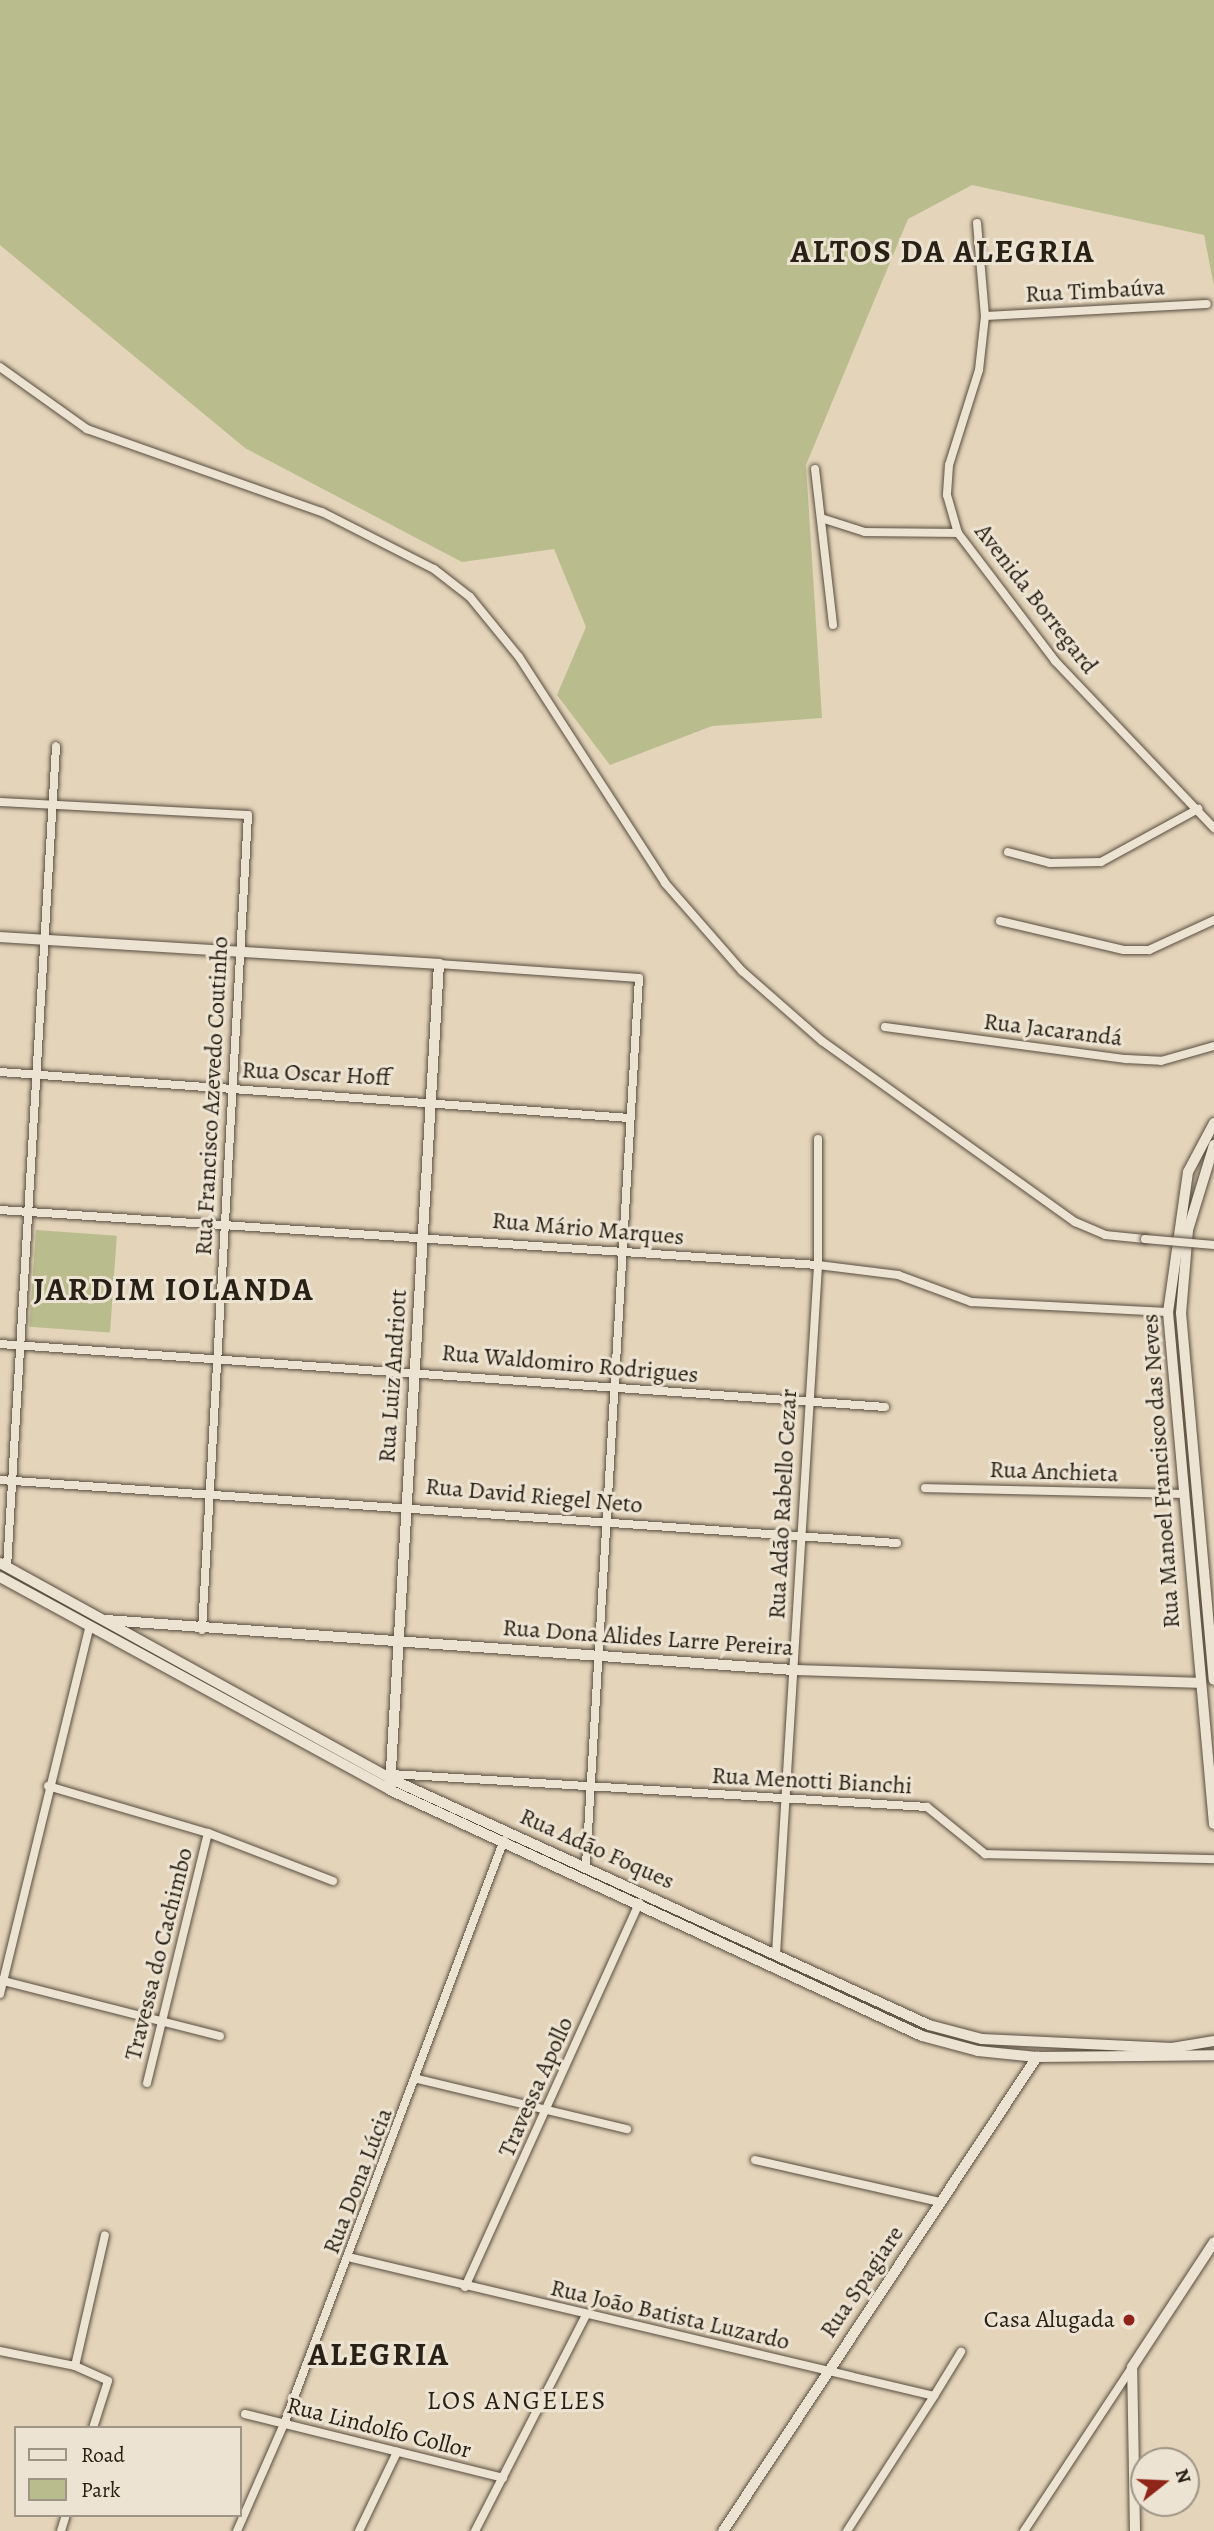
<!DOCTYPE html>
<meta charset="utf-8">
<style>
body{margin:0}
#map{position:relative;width:1214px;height:2531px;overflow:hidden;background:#e4d4ba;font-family:Alegreya,serif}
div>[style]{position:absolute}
.green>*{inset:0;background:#b9bc8c;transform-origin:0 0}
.roads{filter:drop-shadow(0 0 2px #584d3f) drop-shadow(0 0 2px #584d3f)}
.minor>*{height:8px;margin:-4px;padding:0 4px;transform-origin:4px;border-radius:4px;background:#ede3d2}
.tertiary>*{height:10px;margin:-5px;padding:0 5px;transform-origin:5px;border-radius:5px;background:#ede3d2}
.secondary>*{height:10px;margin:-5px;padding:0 5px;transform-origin:5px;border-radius:5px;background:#ede3d2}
.bridges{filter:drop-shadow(0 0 2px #584d3f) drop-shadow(0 0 2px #584d3f)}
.minor-bridge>*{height:8px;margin:-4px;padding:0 4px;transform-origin:4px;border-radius:4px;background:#ede3d2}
.dots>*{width:19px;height:19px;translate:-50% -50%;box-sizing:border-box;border:4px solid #ede3d2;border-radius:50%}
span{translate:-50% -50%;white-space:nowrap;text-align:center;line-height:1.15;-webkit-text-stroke:6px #ede3d2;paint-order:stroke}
.street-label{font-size:24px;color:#292016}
.poi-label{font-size:24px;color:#292016}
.right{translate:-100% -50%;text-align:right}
.neighbourhood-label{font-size:26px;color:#292016;letter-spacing:2px}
.district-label{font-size:32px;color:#292016;font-weight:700;letter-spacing:2px}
.legend{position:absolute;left:14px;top:2426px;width:228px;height:91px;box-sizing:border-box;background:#ede3d2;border:2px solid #9f9587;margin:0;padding:9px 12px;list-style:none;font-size:21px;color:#292016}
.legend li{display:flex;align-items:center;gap:14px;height:35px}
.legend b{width:35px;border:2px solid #9f9587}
.north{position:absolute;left:1130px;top:2447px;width:70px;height:70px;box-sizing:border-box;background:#ede3d2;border:2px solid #9f9587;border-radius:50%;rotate:72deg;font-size:19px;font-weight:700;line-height:28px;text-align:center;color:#292016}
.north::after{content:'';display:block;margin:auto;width:24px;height:32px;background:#8f2418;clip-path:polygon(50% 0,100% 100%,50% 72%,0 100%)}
</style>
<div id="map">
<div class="green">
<div style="clip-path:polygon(0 0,1214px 0,1214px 286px,1204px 235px,972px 185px,908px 219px,806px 465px,822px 718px,712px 726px,610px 765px,557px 695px,586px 627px,554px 549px,462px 562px,245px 448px,0 245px)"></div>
<div style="left:36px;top:1230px;width:81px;height:97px;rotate:4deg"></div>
</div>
<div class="roads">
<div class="minor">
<div style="left:977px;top:223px;width:93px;rotate:85.1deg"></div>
<div style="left:985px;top:316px;width:54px;rotate:96.3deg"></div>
<div style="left:979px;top:370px;width:100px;rotate:107.5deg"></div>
<div style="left:949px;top:465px;width:30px;rotate:94deg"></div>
<div style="left:947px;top:495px;width:40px;rotate:74deg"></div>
<div style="left:958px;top:533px;width:161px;rotate:52.8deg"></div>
<div style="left:1055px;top:661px;width:231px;rotate:46.4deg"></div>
<div style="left:985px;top:316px;width:222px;rotate:-3.1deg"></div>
<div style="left:0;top:367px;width:107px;rotate:35.5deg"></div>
<div style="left:87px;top:429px;width:249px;rotate:19.5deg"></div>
<div style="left:322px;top:512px;width:126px;rotate:27deg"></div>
<div style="left:434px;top:569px;width:46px;rotate:37.9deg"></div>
<div style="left:470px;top:597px;width:77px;rotate:50.8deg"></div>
<div style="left:519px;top:657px;width:269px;rotate:57.1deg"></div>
<div style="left:665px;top:883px;width:117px;rotate:48.8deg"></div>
<div style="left:742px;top:971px;width:106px;rotate:41.2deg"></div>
<div style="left:822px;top:1041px;width:311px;rotate:35.6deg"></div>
<div style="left:1075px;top:1222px;width:33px;rotate:23deg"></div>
<div style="left:1105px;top:1235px;width:40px;rotate:5.7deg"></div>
<div style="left:815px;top:469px;width:157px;rotate:83.4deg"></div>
<div style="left:821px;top:518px;width:46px;rotate:17.7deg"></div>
<div style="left:865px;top:532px;width:93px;rotate:0.6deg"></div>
<div style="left:0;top:802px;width:248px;rotate:3deg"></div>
<div style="left:248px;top:815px;width:816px;rotate:93.23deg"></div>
<div style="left:1008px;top:852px;width:43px;rotate:14.7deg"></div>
<div style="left:1050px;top:863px;width:51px;rotate:-1.1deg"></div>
<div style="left:1101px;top:862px;width:111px;rotate:-28.7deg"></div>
<div style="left:1000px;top:921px;width:127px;rotate:13.2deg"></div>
<div style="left:1124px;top:950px;width:25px"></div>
<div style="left:1149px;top:950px;width:72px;rotate:-24.8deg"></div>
<div style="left:439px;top:964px;width:200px;rotate:4deg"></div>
<div style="left:639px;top:978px;width:890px;rotate:93.42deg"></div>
<div style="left:885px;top:1027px;width:243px;rotate:7.6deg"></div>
<div style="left:1126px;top:1059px;width:35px;rotate:3deg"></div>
<div style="left:1161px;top:1061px;width:55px;rotate:-15.8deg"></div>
<div style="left:0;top:1072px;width:632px;rotate:4.18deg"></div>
<div style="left:0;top:1210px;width:820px;rotate:3.85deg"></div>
<div style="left:818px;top:1265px;width:81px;rotate:7.1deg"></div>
<div style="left:898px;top:1275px;width:78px;rotate:20.3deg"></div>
<div style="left:971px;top:1302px;width:197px;rotate:2.9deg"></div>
<div style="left:0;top:1344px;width:887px;rotate:4.07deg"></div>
<div style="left:0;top:1480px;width:899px;rotate:4.02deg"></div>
<div style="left:925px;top:1488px;width:256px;rotate:1.3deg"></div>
<div style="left:7px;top:1567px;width:822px;rotate:-86.58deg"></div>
<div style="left:391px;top:1774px;width:537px;rotate:3.52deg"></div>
<div style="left:927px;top:1807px;width:75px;rotate:39deg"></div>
<div style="left:985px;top:1854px;width:229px;rotate:1.3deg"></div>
<div style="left:48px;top:1786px;width:167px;rotate:16.4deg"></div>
<div style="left:208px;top:1833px;width:134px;rotate:21deg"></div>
<div style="left:776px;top:1954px;width:690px;rotate:-86.51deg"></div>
<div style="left:818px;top:1265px;width:126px;rotate:-90deg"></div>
<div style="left:0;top:1980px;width:227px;rotate:14.3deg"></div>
<div style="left:0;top:1994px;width:376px;rotate:-76.3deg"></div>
<div style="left:418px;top:2079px;width:215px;rotate:13.5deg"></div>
<div style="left:147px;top:2083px;width:257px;rotate:-76.3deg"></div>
<div style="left:755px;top:2160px;width:190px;rotate:12.8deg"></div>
<div style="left:348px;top:2257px;width:602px;rotate:13.34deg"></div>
<div style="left:934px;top:2396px;width:52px;rotate:-58.5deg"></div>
<div style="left:465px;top:2287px;width:422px;rotate:-65.6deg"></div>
<div style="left:0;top:2351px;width:76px;rotate:11.3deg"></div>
<div style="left:75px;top:2366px;width:36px;rotate:24deg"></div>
<div style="left:108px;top:2381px;width:49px;rotate:107.7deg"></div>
<div style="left:75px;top:2366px;width:134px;rotate:-77.1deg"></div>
<div style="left:245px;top:2414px;width:266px;rotate:13.9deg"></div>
<div style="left:61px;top:2531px;width:17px;rotate:-73deg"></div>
<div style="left:237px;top:2531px;width:117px;rotate:-66.3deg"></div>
<div style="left:284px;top:2424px;width:624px;rotate:-69.36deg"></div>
<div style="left:359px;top:2531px;width:88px;rotate:-64.3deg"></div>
<div style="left:475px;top:2531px;width:243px;rotate:-62.8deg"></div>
<div style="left:847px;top:2531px;width:161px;rotate:-57.2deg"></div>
<div style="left:1024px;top:2531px;width:196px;rotate:-56.6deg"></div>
</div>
<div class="tertiary">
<div style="left:0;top:937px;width:440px;rotate:3.5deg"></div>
<div style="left:439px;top:964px;width:823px;rotate:93.41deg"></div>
<div style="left:106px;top:1620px;width:689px;rotate:4.16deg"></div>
<div style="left:793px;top:1670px;width:406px;rotate:1.8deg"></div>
<div style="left:723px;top:2531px;width:569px;rotate:-56.48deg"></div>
<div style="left:1135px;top:2531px;width:164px;rotate:-91deg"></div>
<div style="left:1132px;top:2367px;width:149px;rotate:-56.7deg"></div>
</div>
<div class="secondary">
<div style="left:1214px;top:1123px;width:55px;rotate:118deg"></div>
<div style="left:1188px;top:1172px;width:141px;rotate:98.1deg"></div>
<div style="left:1168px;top:1312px;width:514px;rotate:84.87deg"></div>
<div style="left:1214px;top:1145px;width:89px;rotate:107deg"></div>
<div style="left:1188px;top:1230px;width:83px;rotate:94.8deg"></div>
<div style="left:1181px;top:1313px;width:368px;rotate:84.9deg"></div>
<div style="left:0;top:1563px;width:447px;rotate:28.9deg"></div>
<div style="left:391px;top:1779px;width:592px;rotate:24.57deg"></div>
<div style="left:929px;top:2025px;width:55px;rotate:14.8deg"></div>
<div style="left:982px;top:2039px;width:190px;rotate:2.7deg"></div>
<div style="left:1172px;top:2048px;width:43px;rotate:-9.5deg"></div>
<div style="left:0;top:1577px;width:444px;rotate:28.6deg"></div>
<div style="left:390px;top:1790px;width:586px;rotate:24.82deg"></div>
<div style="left:922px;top:2036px;width:58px;rotate:15deg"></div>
<div style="left:978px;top:2051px;width:59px;rotate:5.8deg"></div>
<div style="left:1037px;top:2057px;width:177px;rotate:-0.6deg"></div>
</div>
</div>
<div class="bridges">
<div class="minor-bridge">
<div style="left:1145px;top:1239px;width:69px;rotate:5deg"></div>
</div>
</div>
<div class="dots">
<div style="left:1129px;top:2320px;background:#8f2418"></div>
</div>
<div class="street-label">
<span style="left:1095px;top:291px;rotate:-3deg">Rua Timbaúva</span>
<span style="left:1036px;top:599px;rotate:52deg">Avenida Borregard</span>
<span style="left:1053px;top:1030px;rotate:7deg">Rua Jacarandá</span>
<span style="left:316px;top:1074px;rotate:3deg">Rua Oscar Hoff</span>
<span style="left:212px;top:1096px;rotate:-87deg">Rua Francisco Azevedo Coutinho</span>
<span style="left:588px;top:1229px;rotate:5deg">Rua Mário Marques</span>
<span style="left:570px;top:1364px;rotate:5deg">Rua Waldomiro Rodrigues</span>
<span style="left:393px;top:1376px;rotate:-86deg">Rua Luiz Andriott</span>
<span style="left:1161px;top:1471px;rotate:-94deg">Rua Manoel Francisco das Neves</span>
<span style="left:1054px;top:1472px;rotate:2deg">Rua Anchieta</span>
<span style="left:534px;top:1496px;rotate:5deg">Rua David Riegel Neto</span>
<span style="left:783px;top:1504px;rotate:-87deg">Rua Adão Rabello Cezar</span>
<span style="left:648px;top:1638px;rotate:4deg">Rua Dona Alides Larre Pereira</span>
<span style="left:812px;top:1781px;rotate:3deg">Rua Menotti Bianchi</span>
<span style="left:597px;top:1849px;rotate:24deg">Rua Adão Foques</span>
<span style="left:159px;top:1954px;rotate:-76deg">Travessa do Cachimbo</span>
<span style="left:536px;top:2087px;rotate:-66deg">Travessa Apollo</span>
<span style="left:358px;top:2181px;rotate:-69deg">Rua Dona Lúcia</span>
<span style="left:862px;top:2282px;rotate:-56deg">Rua Spagiare</span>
<span style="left:670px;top:2315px;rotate:13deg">Rua João Batista Luzardo</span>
<span style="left:379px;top:2428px;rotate:14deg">Rua Lindolfo Collor</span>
</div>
<div class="poi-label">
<span class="right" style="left:1115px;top:2320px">Casa Alugada</span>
</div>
<div class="neighbourhood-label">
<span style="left:517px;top:2401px">LOS ANGELES</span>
</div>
<div class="district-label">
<span style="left:943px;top:251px">ALTOS DA ALEGRIA</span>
<span style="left:174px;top:1289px">JARDIM IOLANDA</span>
<span style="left:379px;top:2354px">ALEGRIA</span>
</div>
<ul class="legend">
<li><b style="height:9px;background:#ede3d2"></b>Road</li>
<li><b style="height:19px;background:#b9bc8c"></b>Park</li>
</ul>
<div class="north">N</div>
</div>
